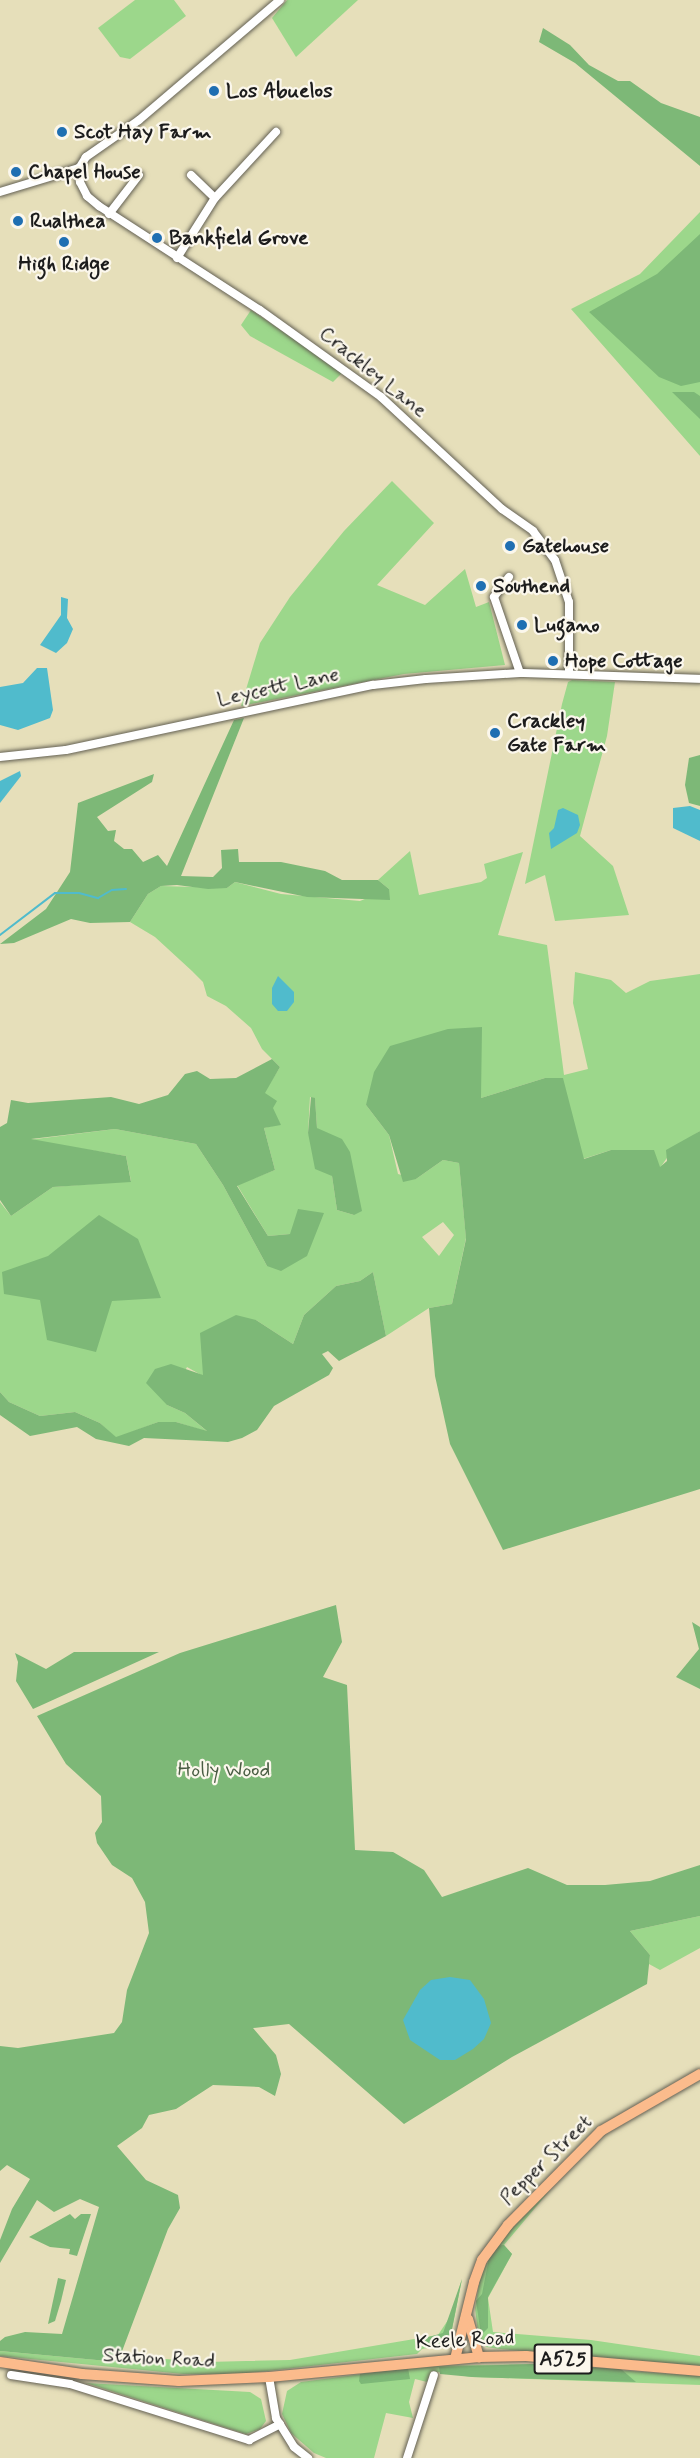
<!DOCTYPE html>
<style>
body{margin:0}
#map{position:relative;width:700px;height:2458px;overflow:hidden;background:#e6dfba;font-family:Mynerve,sans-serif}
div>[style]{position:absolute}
.green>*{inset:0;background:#9cd78b}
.forest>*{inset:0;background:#7db877}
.water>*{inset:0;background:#50bbcc}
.stream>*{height:2px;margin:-1px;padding:0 1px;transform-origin:1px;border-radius:1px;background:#50bbcc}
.roads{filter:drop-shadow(0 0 2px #636053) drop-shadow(0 0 2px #636053)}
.minor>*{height:8px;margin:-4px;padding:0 4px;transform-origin:4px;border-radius:4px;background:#fff}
.major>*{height:10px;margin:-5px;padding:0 5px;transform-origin:5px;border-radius:5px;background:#fbbb8c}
.dots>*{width:16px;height:16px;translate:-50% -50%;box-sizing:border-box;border:3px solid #fbf7ec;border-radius:50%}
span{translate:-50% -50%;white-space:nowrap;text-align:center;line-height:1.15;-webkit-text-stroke:4.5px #fbf7ec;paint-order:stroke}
.shield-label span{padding:2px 4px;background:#fbf7ec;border:2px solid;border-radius:4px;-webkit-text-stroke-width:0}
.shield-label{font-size:20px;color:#1c1c1c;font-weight:700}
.poi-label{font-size:21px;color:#1c1c1c;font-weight:700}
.left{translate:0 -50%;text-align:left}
.street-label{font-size:21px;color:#1c1c1c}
.park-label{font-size:21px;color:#495d43}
</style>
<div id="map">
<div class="green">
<div style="clip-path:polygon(135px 0,174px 0,186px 16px,130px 59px,120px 57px,98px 28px)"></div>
<div style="clip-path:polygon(287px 0,358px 0,296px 57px,272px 18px)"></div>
<div style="clip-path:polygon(700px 212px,700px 456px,571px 309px,640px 274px)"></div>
<div style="clip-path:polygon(251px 310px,310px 350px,342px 373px,333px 382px,250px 336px,241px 325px)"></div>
<div style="clip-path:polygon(392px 481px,434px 523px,377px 585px,425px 605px,465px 569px,476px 607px,489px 602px,505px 665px,404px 674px,241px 706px,260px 643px,290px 597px,344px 531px)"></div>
<div style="clip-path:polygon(572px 680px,615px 682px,607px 736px,580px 836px,613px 866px,629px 915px,555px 921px,545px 875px,525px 884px,562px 704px,568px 682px)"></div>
<div style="clip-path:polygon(evenodd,410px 851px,419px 895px,481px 882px,487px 878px,484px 864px,523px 852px,498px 935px,547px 945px,564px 1075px,588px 1069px,573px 1003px,575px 972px,611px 980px,626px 993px,650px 981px,700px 974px,700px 1131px,673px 1149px,660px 1168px,611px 1150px,583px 1159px,545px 1078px,481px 1098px,366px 1105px,389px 1135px,398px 1174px,416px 1179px,443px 1160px,459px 1163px,466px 1238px,452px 1304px,429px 1308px,386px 1336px,373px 1272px,360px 1281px,336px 1286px,304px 1315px,293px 1344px,256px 1320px,203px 1376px,187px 1367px,167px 1405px,185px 1413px,208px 1432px,176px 1422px,158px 1422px,116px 1438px,100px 1423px,75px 1412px,40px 1416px,9px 1402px,0 1392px,0 1202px,11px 1216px,53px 1187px,131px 1181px,126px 1156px,28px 1140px,115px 1129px,196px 1144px,223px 1185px,267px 1266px,290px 1234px,268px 1236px,237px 1185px,275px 1170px,264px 1128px,280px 1124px,264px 1093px,280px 1067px,262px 1049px,251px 1028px,226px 1006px,207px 996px,203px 982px,192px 971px,155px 937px,130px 922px,148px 894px,161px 886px,227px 888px,235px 882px,281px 894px,360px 901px,389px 889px,378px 880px,410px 851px,310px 1097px,315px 1099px,317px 1128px,354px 1215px,337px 1210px,332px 1176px,308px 1133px,310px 1097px,410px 851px,443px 1222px,454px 1235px,439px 1256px,422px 1237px,443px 1222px)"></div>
<div style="clip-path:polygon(700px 1916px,700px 1948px,660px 1970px,649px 1964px,650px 1955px,630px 1931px)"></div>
<div style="clip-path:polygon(551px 2189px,504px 2245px,512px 2254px,488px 2298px,493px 2332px,591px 2340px,700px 2356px,700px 2366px,500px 2349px,486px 2347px,479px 2341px,475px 2308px,481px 2274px,502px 2236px)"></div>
<div style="clip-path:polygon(462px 2279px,450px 2339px,444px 2345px,422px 2349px,417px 2354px,241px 2374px,183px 2374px,0 2356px,0 2351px,118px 2362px,123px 2356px,207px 2362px,290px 2360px,438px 2335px,450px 2317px)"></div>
<div style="clip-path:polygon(534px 2364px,700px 2376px,700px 2385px,472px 2377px,431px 2371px,427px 2382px,415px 2379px,409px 2402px,413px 2418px,386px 2413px,374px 2458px,326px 2458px,314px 2453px,291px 2433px,282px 2414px,287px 2391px,301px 2382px,424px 2366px)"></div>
<div style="clip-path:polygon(86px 2383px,250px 2392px,261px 2399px,266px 2421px,260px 2429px,246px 2434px)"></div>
</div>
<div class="forest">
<div style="clip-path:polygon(543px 28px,570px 45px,589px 65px,618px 81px,630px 81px,661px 103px,700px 117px,700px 166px,575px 63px,539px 42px)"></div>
<div style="clip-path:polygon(700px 234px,700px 382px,681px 386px,659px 377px,589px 312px,657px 274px)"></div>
<div style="clip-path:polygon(672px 392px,694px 392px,700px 396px,700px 419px)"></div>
<div style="clip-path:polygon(244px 718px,181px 876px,213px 877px,222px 868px,221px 850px,238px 849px,239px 862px,281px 862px,325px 871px,342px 880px,378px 880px,389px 889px,390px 900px,307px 897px,235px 882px,227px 888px,208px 889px,177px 885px,161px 886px,148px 894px,130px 922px,90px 923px,71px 919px,14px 943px,0 944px,46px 909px,70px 872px,78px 803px,154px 774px,152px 782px,97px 817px,108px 831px,116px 830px,114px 841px,124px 849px,132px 849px,143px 862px,158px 855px,167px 866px,234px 720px)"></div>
<div style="clip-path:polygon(700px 755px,700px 806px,689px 803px,685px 785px,689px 758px)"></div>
<div style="clip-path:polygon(482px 1027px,481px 1098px,545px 1078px,563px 1078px,584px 1159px,611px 1150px,654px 1150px,660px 1167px,667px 1161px,666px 1150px,700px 1131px,700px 1489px,503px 1550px,450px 1444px,435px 1376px,429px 1308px,452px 1304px,466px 1239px,459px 1163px,443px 1160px,416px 1179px,403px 1182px,389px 1135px,366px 1105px,374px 1072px,390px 1046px,448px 1029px)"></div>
<div style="clip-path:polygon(272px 1059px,280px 1067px,265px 1093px,277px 1101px,273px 1108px,281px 1125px,264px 1128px,275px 1170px,237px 1186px,268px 1236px,290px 1234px,298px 1209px,324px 1213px,307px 1256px,281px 1271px,267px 1266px,223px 1185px,196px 1144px,115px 1129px,31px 1139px,126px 1156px,131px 1182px,53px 1187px,11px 1216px,0 1200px,0 1127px,7px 1123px,11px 1100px,28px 1103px,111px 1097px,139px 1104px,168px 1095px,185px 1074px,197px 1071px,210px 1079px,236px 1078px)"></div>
<div style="clip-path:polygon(311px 1097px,315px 1098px,317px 1128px,342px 1139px,350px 1152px,362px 1211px,354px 1215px,337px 1210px,332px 1176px,315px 1169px,308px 1133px)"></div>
<div style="clip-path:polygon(99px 1215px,138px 1239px,161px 1298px,112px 1301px,96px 1352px,47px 1340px,40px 1300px,4px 1294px,2px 1272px,48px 1256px)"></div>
<div style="clip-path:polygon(373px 1272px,386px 1336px,339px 1361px,328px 1351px,322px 1354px,333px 1368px,329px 1375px,274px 1406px,257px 1430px,242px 1438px,228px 1442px,144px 1438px,129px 1446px,96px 1439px,77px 1427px,30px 1436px,0 1415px,0 1392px,9px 1402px,40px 1416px,75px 1412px,100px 1423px,116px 1437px,158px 1422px,176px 1422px,207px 1431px,185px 1413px,167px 1405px,146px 1383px,155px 1369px,171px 1364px,203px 1375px,200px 1333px,236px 1315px,256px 1320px,293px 1344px,304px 1315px,336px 1286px,360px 1281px)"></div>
<div style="clip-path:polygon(336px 1605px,342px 1642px,323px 1677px,347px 1685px,355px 1850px,393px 1852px,424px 1870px,442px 1897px,528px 1868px,567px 1885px,605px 1885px,650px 1881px,700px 1865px,700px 1916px,630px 1931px,650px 1955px,647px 1984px,512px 2057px,404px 2124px,289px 2024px,253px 2028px,276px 2055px,281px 2074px,275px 2096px,259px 2087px,213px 2085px,176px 2109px,149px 2115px,142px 2128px,117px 2146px,146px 2180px,178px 2195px,180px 2208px,168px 2229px,118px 2362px,0 2351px,0 2341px,5px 2337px,25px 2332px,62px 2334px,99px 2207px,80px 2199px,54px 2212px,37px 2200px,0 2263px,0 2240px,12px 2209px,30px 2179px,7px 2165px,0 2171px,0 2046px,18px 2048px,114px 2033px,122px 2022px,127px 1990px,149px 1933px,145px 1902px,132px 1878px,112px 1865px,97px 1843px,95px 1833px,102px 1822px,101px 1796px,66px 1764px,37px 1716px,180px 1653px)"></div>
<div style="clip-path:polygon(692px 1622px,700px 1627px,700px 1689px,676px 1677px,699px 1649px)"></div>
<div style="clip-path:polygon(74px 1652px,159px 1652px,33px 1709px,16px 1681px,18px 1662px,15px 1653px,46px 1669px)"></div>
<div style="clip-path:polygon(70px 2214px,75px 2219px,81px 2214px,91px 2214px,77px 2256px,69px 2254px,70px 2249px,50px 2247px,29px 2237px)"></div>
<div style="clip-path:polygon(504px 2245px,512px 2254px,488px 2297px,488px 2328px,481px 2335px,476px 2301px,482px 2294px,489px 2258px,495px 2246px)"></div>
<div style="clip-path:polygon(58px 2278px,66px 2280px,61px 2301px,55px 2321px,48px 2324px)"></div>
<div style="clip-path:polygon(462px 2279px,450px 2339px,444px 2345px,425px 2346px,421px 2342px,425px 2338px,443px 2333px)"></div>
<div style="clip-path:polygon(534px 2364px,621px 2369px,636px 2382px,472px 2377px,440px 2374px,439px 2367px)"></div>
<div style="clip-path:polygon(408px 2368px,410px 2379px,361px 2384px,359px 2381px,360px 2374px)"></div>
</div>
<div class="water">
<div style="clip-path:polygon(61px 597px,68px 599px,67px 618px,73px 629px,67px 643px,56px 653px,40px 645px,61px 615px)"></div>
<div style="clip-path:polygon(37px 668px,47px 668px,53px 710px,50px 718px,18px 730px,0 725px,0 687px,23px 683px)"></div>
<div style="clip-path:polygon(20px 771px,21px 776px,0 803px,0 781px)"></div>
<div style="clip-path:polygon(690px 806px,700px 810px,700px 841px,673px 828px,673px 808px)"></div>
<div style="clip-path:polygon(563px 808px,578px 815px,580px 825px,577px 833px,551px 849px,549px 833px,554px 828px,558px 810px)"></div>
<div style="clip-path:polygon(278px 976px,294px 992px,294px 1002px,287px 1011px,278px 1011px,272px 1004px,272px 988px)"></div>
<div style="clip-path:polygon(450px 1977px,470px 1980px,484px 1999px,491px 2023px,484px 2039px,473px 2049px,455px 2060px,440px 2060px,410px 2040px,403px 2020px,420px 1990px,431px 1980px)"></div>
</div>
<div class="stream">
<div style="left:0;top:935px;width:69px;rotate:-37.4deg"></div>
<div style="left:55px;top:893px;width:24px"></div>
<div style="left:79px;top:893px;width:20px;rotate:15deg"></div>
<div style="left:98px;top:898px;width:16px;rotate:-30deg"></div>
<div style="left:112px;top:890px;width:14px;rotate:-4deg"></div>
</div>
<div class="roads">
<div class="minor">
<div style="left:280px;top:0;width:185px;rotate:139.6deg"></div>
<div style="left:139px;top:120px;width:65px;rotate:145.1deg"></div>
<div style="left:86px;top:157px;width:13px;rotate:122deg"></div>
<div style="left:79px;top:168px;width:14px;rotate:86deg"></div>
<div style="left:80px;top:182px;width:16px;rotate:63deg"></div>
<div style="left:87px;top:196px;width:16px;rotate:40deg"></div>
<div style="left:99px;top:206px;width:192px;rotate:32.9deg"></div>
<div style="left:260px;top:310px;width:149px;rotate:35.7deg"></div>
<div style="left:381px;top:397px;width:165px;rotate:42.8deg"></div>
<div style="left:502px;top:509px;width:38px;rotate:35deg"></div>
<div style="left:533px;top:531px;width:36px;rotate:53deg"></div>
<div style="left:555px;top:560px;width:44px;rotate:71.6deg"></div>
<div style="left:569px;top:602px;width:71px;rotate:90deg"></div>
<div style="left:191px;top:175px;width:33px;rotate:44deg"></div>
<div style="left:0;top:192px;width:83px;rotate:-16.9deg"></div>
<div style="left:109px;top:214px;width:49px;rotate:-52.4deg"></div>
<div style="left:177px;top:258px;width:71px;rotate:-57.7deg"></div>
<div style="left:215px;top:198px;width:90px;rotate:-47.3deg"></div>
<div style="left:509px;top:577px;width:25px;rotate:127deg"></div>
<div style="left:494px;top:597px;width:80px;rotate:71.1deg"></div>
<div style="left:0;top:757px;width:66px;rotate:-6.1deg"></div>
<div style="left:66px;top:750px;width:314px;rotate:-12deg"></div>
<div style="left:373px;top:685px;width:53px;rotate:-6.5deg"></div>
<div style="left:426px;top:679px;width:94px;rotate:-3.7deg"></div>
<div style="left:520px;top:673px;width:180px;rotate:1.9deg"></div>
<div style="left:11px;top:2375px;width:60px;rotate:8.7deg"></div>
<div style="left:70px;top:2384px;width:188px;rotate:17.4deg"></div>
<div style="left:249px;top:2440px;width:35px;rotate:-27deg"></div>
<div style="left:269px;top:2377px;width:42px;rotate:80.3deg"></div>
<div style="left:276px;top:2418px;width:34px;rotate:58deg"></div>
<div style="left:294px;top:2447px;width:18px;rotate:38deg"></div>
<div style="left:407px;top:2458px;width:87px;rotate:-72deg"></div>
</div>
<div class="major">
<div style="left:468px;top:2319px;width:40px;rotate:74deg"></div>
<div style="left:455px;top:2359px;width:79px;rotate:-76.1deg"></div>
<div style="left:474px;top:2282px;width:23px;rotate:-70deg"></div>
<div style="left:482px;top:2260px;width:44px;rotate:-53.4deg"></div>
<div style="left:508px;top:2225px;width:132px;rotate:-45.3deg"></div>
<div style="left:601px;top:2131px;width:114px;rotate:-29.9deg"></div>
<div style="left:0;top:2362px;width:83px;rotate:8.3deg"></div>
<div style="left:82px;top:2374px;width:97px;rotate:4.1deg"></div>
<div style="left:179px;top:2381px;width:90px;rotate:-2.5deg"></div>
<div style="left:269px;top:2377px;width:211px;rotate:-5.4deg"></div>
<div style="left:479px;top:2357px;width:47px;rotate:-1.2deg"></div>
<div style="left:526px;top:2356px;width:175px;rotate:4.9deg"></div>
</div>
</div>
<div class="dots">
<div style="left:214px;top:91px;background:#1f6fb2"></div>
<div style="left:62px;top:132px;background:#1f6fb2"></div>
<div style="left:16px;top:172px;background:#1f6fb2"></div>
<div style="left:18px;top:221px;background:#1f6fb2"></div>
<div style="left:157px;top:238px;background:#1f6fb2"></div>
<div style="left:64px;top:242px;background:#1f6fb2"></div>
<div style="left:510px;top:546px;background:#1f6fb2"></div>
<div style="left:481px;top:586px;background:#1f6fb2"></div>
<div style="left:522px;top:625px;background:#1f6fb2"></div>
<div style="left:553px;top:661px;background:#1f6fb2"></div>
<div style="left:495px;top:733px;background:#1f6fb2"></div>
</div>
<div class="shield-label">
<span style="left:563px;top:2359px">A525</span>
</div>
<div class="poi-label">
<span class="left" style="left:226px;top:91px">Los Abuelos</span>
<span class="left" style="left:74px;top:132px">Scot Hay Farm</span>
<span class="left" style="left:28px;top:172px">Chapel House</span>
<span class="left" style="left:30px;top:221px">Rualthea</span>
<span class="left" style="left:169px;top:238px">Bankfield Grove</span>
<span style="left:64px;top:264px">High Ridge</span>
<span class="left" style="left:522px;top:546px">Gatehouse</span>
<span class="left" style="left:493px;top:586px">Southend</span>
<span class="left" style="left:534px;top:625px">Lugano</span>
<span class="left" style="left:565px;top:661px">Hope Cottage</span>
<span class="left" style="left:507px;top:733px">Crackley<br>Gate Farm</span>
</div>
<div class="street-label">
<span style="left:373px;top:372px;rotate:39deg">Crackley Lane</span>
<span style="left:278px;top:687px;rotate:-12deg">Leycett Lane</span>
<span style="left:546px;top:2160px;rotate:-44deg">Pepper Street</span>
<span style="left:465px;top:2340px;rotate:-3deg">Keele Road</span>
<span style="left:159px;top:2358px;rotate:3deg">Station Road</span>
</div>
<div class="park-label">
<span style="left:224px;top:1770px">Holly Wood</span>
</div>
</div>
